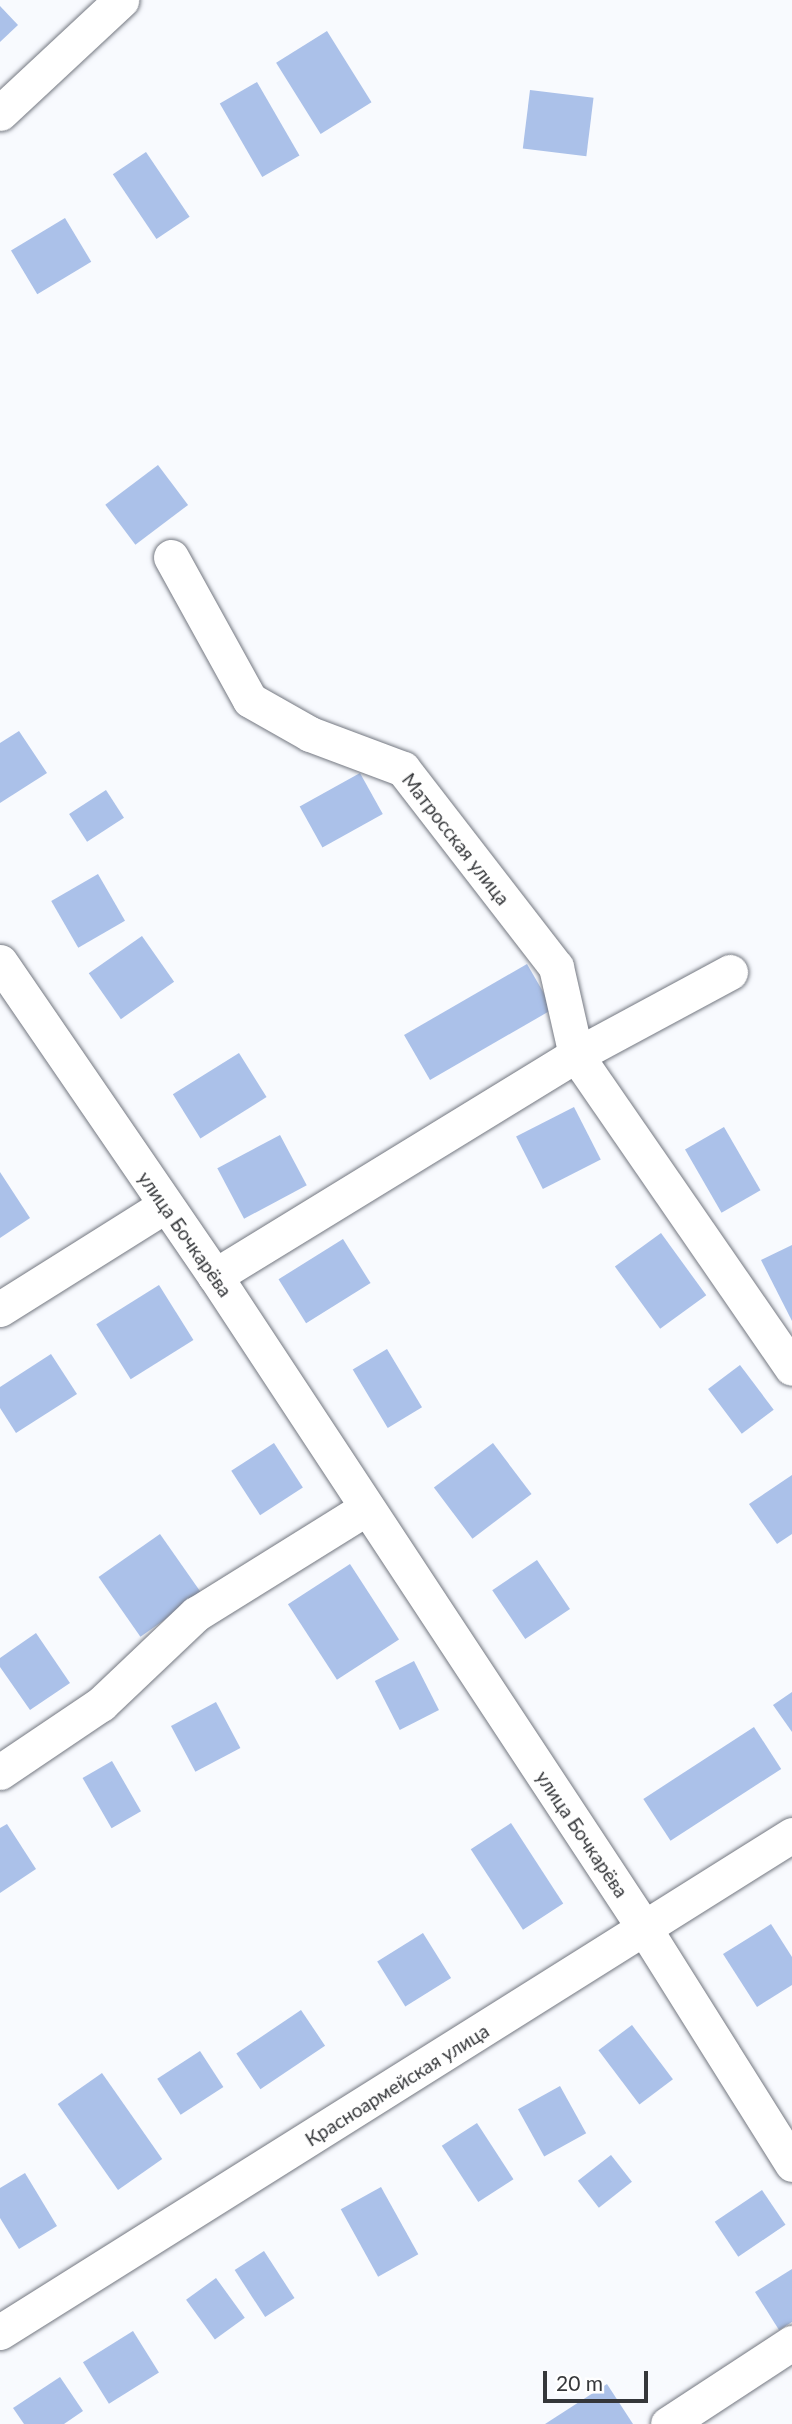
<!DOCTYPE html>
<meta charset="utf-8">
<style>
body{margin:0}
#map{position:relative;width:792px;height:2424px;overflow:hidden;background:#f8fafe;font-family:Lato,sans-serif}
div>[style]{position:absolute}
.building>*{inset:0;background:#abc1e9;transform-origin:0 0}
.roads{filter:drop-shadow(0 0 2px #747881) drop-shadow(0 0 2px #747881)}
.street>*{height:35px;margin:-17.5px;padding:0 17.5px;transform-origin:17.5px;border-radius:17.5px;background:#fff}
span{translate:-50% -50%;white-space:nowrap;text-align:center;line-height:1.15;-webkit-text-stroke:5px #fff;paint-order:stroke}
.street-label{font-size:19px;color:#35373a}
.scale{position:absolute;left:543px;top:2371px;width:105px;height:32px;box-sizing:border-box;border:4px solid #35373a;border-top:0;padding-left:9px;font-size:21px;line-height:24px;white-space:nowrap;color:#35373a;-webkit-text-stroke:5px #fff;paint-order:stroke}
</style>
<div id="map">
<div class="building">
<div style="clip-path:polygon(0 6px,18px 25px,0 42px)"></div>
<div style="left:327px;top:31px;width:84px;height:60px;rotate:58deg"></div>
<div style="left:257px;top:82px;width:85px;height:43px;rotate:60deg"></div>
<div style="left:530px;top:90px;width:64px;height:59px;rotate:7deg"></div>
<div style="left:146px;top:152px;width:78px;height:40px;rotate:56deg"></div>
<div style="left:65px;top:218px;width:51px;height:63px;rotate:59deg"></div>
<div style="left:158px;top:465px;width:50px;height:66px;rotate:53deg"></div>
<div style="clip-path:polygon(19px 731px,47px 773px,0 803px,0 743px)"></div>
<div style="left:360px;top:773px;width:47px;height:69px;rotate:61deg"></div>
<div style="left:106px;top:790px;width:33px;height:44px;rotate:57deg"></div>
<div style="left:98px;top:874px;width:54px;height:54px;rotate:60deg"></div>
<div style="left:142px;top:936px;width:56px;height:65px;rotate:55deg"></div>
<div style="left:527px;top:964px;width:52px;height:142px;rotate:60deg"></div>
<div style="left:239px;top:1053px;width:52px;height:78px;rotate:58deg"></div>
<div style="left:574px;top:1107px;width:59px;height:65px;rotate:63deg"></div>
<div style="left:724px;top:1127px;width:73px;height:45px;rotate:60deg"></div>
<div style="left:280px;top:1135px;width:57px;height:71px;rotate:62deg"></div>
<div style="clip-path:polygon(0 1172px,30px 1218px,0 1238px)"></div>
<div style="left:661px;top:1233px;width:77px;height:57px;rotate:54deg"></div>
<div style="left:343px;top:1239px;width:52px;height:76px;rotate:58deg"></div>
<div style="clip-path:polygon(792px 1245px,792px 1321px,761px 1260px)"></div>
<div style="left:159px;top:1285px;width:65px;height:74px;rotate:58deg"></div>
<div style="left:387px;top:1349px;width:68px;height:40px;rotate:59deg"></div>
<div style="clip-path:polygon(51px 1354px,77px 1394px,16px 1433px,0 1408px,0 1387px)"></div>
<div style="left:740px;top:1365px;width:56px;height:40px;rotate:53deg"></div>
<div style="left:274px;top:1443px;width:53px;height:51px;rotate:57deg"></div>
<div style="left:493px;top:1443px;width:64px;height:74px;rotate:53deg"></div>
<div style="clip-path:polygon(792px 1475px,792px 1534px,777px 1544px,749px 1504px)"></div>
<div style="left:160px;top:1534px;width:73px;height:75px;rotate:55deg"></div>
<div style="left:537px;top:1560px;width:59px;height:54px;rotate:56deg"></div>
<div style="left:350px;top:1564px;width:90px;height:74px;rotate:57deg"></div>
<div style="clip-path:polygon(36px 1633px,70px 1683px,30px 1710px,0 1667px,0 1658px)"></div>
<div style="left:414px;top:1661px;width:55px;height:44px;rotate:63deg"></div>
<div style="clip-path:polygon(792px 1692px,792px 1732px,773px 1705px)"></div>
<div style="left:216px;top:1702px;width:52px;height:51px;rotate:62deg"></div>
<div style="left:754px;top:1727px;width:50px;height:132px;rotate:57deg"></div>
<div style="left:112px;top:1761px;width:58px;height:34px;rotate:60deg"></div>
<div style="left:511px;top:1823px;width:96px;height:48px;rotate:57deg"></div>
<div style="clip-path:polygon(7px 1824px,36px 1869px,0 1893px,0 1828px)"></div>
<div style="clip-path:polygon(771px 1924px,792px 1957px,792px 1985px,757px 2007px,723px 1954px)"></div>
<div style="left:423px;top:1933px;width:53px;height:54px;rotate:58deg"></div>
<div style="left:301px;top:2010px;width:43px;height:78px;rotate:56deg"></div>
<div style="left:632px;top:2025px;width:68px;height:42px;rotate:53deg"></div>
<div style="left:200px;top:2051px;width:43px;height:51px;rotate:57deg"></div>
<div style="left:102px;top:2073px;width:105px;height:54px;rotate:55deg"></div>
<div style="left:560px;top:2086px;width:54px;height:48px;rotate:61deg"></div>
<div style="left:477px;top:2123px;width:67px;height:42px;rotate:57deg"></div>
<div style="left:611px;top:2155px;width:34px;height:42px;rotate:52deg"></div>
<div style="clip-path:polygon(25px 2173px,57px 2226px,19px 2249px,0 2218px,0 2188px)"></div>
<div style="left:381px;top:2187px;width:77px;height:46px;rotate:61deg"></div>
<div style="left:762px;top:2190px;width:42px;height:57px;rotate:56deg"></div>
<div style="left:264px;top:2251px;width:56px;height:35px;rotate:57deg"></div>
<div style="clip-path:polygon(792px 2269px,792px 2322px,779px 2330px,755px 2292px)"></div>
<div style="left:216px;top:2278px;width:49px;height:37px;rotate:54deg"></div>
<div style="left:133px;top:2331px;width:49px;height:59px;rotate:58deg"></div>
<div style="clip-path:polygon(60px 2377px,83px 2411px,64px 2424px,24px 2424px,13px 2408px)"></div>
<div style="clip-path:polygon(607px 2384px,633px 2424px,545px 2424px)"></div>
</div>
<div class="roads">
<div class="street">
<div style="left:0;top:113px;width:166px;rotate:-43deg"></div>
<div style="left:171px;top:557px;width:163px;rotate:61.1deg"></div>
<div style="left:250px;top:700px;width:69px;rotate:29.5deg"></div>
<div style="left:310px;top:734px;width:99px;rotate:20.6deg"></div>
<div style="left:403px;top:769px;width:250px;rotate:52.3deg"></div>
<div style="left:556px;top:967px;width:90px;rotate:77.2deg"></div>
<div style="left:576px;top:1055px;width:380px;rotate:55.4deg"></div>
<div style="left:0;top:962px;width:381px;rotate:55.6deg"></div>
<div style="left:215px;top:1276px;width:784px;rotate:56.65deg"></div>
<div style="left:646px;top:1931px;width:275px;rotate:57.9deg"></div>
<div style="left:215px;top:1276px;width:423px;rotate:-31.5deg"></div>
<div style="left:576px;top:1055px;width:175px;rotate:-28.3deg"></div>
<div style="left:0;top:1309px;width:194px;rotate:-32.1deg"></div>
<div style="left:0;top:1772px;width:122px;rotate:-34deg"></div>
<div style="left:101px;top:1704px;width:131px;rotate:-43.5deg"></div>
<div style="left:196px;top:1614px;width:200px;rotate:-31.9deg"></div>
<div style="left:0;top:2332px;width:935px;rotate:-32.11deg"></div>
<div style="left:668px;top:2424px;width:148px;rotate:-33.2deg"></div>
</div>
</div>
<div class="street-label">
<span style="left:456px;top:839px;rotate:52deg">Матросская улица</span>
<span style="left:185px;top:1234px;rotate:55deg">улица Бочкарёва</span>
<span style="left:582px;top:1834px;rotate:56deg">улица Бочкарёва</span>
<span style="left:397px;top:2085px;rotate:-32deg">Красноармейская улица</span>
</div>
<div class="scale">20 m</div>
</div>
